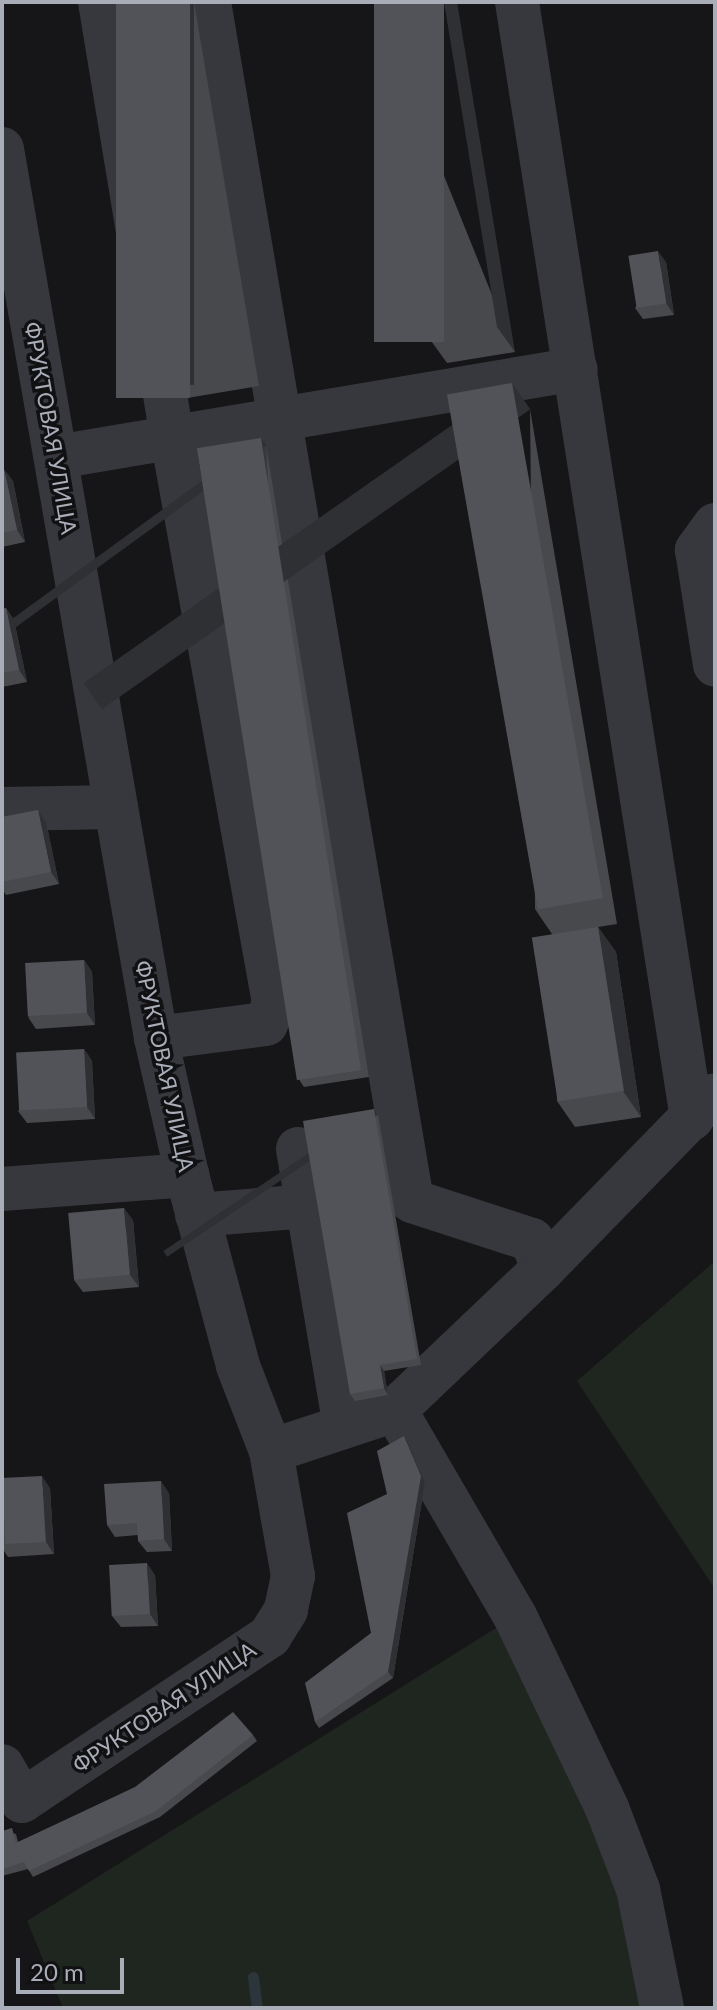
<!DOCTYPE html>
<meta charset="utf-8">
<style>
body{margin:0}
#map{position:relative;width:717px;height:2010px;overflow:hidden;background:#161618;font-family:Lato,sans-serif}
div>[style]{position:absolute}
.green>*{inset:0;background:#1e261f}
.stream>*{height:11px;margin:-5.5px;padding:0 5.5px;transform-origin:5.5px;border-radius:5.5px;background:#2c353c}
.minor>*{height:44px;margin:-22px;padding:0 22px;transform-origin:22px;border-radius:22px;background:#37383d}
.wall>*{inset:0;background:#47494d}
.shaded-wall>*{inset:0;background:#2f3033;transform-origin:0 0}
.building>*{inset:0;background:#525359;transform-origin:0 0}
span{translate:-50% -50%;white-space:nowrap;text-align:center;line-height:1.15;-webkit-text-stroke:7px #111113;paint-order:stroke}
.street-label{font-size:22px;color:#a8adb8}
.frame{position:absolute;inset:0;border:4px solid #a8adb8;pointer-events:none}
.scale{position:absolute;left:16px;top:1958px;width:108px;height:36px;box-sizing:border-box;border:4px solid #a8adb8;border-top:0;padding-left:10px;font-size:24px;line-height:28px;white-space:nowrap;color:#a8adb8;-webkit-text-stroke:6px #111113;paint-order:stroke}
</style>
<div id="map">
<div class="green">
<div style="clip-path:polygon(715px 1261px,715px 1589px,577px 1381px)"></div>
<div style="clip-path:polygon(515px 1616px,662px 2008px,63px 2008px,27px 1921px)"></div>
</div>
<div class="stream">
<div style="left:253px;top:1977px;width:31px;rotate:83deg"></div>
</div>
<div class="minor">
<div style="left:100px;top:2px;width:441px;rotate:80.6deg"></div>
<div style="left:172px;top:437px;width:575px;rotate:79.78deg"></div>
<div style="left:274px;top:1003px;width:22px;rotate:111deg"></div>
<div style="left:266px;top:1024px;width:111px;rotate:172.7deg"></div>
<div style="left:209px;top:2px;width:1216px;rotate:80.39deg"></div>
<div style="left:412px;top:1201px;width:126px;rotate:18deg"></div>
<div style="left:532px;top:1240px;width:31px;rotate:69deg"></div>
<div style="left:517px;top:2px;width:1130px;rotate:81.09deg"></div>
<div style="left:2px;top:149px;width:902px;rotate:80.17deg"></div>
<div style="left:156px;top:1038px;width:140px;rotate:77.2deg"></div>
<div style="left:187px;top:1175px;width:198px;rotate:75deg"></div>
<div style="left:238px;top:1366px;width:91px;rotate:68.8deg"></div>
<div style="left:271px;top:1451px;width:127px;rotate:80deg"></div>
<div style="left:293px;top:1576px;width:35px;rotate:102deg"></div>
<div style="left:286px;top:1610px;width:31px;rotate:122deg"></div>
<div style="left:270px;top:1636px;width:298px;rotate:146.4deg"></div>
<div style="left:22px;top:1801px;width:40px;rotate:-119.7deg"></div>
<div style="left:57px;top:457px;width:526px;rotate:-9.62deg"></div>
<div style="left:715px;top:525px;width:31px;rotate:126deg"></div>
<div style="left:697px;top:550px;width:116px;rotate:81.1deg"></div>
<div style="left:2px;top:809px;width:114px;rotate:-1deg"></div>
<div style="left:298px;top:1149px;width:281px;rotate:80.4deg"></div>
<div style="left:2px;top:1189px;width:186px;rotate:-4.3deg"></div>
<div style="left:197px;top:1215px;width:111px;rotate:-4.6deg"></div>
<div style="left:395px;top:1410px;width:238px;rotate:59.8deg"></div>
<div style="left:515px;top:1616px;width:213px;rotate:64.4deg"></div>
<div style="left:607px;top:1808px;width:87px;rotate:69.1deg"></div>
<div style="left:638px;top:1889px;width:121px;rotate:78.6deg"></div>
<div style="left:271px;top:1451px;width:131px;rotate:-18.3deg"></div>
<div style="left:395px;top:1410px;width:204px;rotate:-43.6deg"></div>
<div style="left:543px;top:1269px;width:242px;rotate:-45.7deg"></div>
</div>
<div class="wall">
<div style="clip-path:polygon(116px 2px,194px 2px,259px 386px,187px 398px,183px 392px)"></div>
<div style="clip-path:polygon(374px 2px,515px 352px,447px 363px,429px 338px)"></div>
<div style="clip-path:polygon(666px 262px,674px 315px,643px 319px,635px 308px)"></div>
<div style="clip-path:polygon(530px 409px,617px 924px,598px 927px,616px 952px,641px 1117px,575px 1127px,557px 1101px,552px 934px,535px 909px)"></div>
<div style="clip-path:polygon(266px 445px,369px 1077px,304px 1087px,300px 1081px)"></div>
<div style="clip-path:polygon(2px 469px,13px 481px,25px 542px,2px 547px)"></div>
<div style="clip-path:polygon(6px 608px,14px 620px,27px 682px,2px 687px,2px 609px)"></div>
<div style="clip-path:polygon(38px 810px,46px 822px,59px 884px,6px 895px,2px 889px,2px 817px)"></div>
<div style="clip-path:polygon(84px 960px,92px 972px,95px 1025px,36px 1029px,28px 1017px)"></div>
<div style="clip-path:polygon(84px 1049px,92px 1061px,95px 1119px,27px 1123px,18px 1111px)"></div>
<div style="clip-path:polygon(374px 1109px,378px 1115px,421px 1365px,384px 1371px,388px 1395px,355px 1401px,350px 1394px)"></div>
<div style="clip-path:polygon(133px 1220px,139px 1287px,83px 1292px,74px 1280px)"></div>
<div style="clip-path:polygon(408px 1443px,425px 1482px,393px 1678px,319px 1728px,315px 1722px,371px 1633px,387px 1494px)"></div>
<div style="clip-path:polygon(2px 1478px,50px 1488px,54px 1554px,8px 1557px,2px 1548px)"></div>
<div style="clip-path:polygon(169px 1493px,172px 1551px,147px 1552px,138px 1541px,138px 1535px,115px 1537px,107px 1525px)"></div>
<div style="clip-path:polygon(155px 1575px,158px 1626px,121px 1627px,112px 1616px)"></div>
<div style="clip-path:polygon(253px 1735px,257px 1741px,160px 1817px,33px 1877px,28px 1869px,2px 1876px,2px 1831px,16px 1834px,18px 1842px)"></div>
</div>
<div class="shaded-wall">
<div style="left:190px;top:2px;width:4px;height:383px"></div>
<div style="clip-path:polygon(444px 2px,457px 2px,515px 352px,497px 327px)"></div>
<div style="clip-path:polygon(658px 251px,666px 262px,674px 315px,666px 303px)"></div>
<div style="left:512px;top:383px;width:32px;height:523px;rotate:55deg"></div>
<div style="left:261px;top:438px;width:9px;height:640px;rotate:54deg"></div>
<div style="clip-path:polygon(4px 469px,13px 481px,25px 542px,17px 530px)"></div>
<div style="clip-path:polygon(6px 608px,14px 620px,27px 682px,19px 670px)"></div>
<div style="clip-path:polygon(38px 810px,46px 822px,59px 884px,51px 872px)"></div>
<div style="clip-path:polygon(598px 927px,616px 952px,641px 1117px,623px 1091px)"></div>
<div style="clip-path:polygon(84px 960px,92px 972px,95px 1025px,87px 1013px)"></div>
<div style="clip-path:polygon(84px 1049px,92px 1061px,95px 1119px,87px 1107px)"></div>
<div style="left:374px;top:1109px;width:7px;height:254px;rotate:56deg"></div>
<div style="clip-path:polygon(124px 1208px,133px 1220px,139px 1287px,130px 1275px)"></div>
<div style="clip-path:polygon(380px 1365px,384px 1371px,388px 1395px,384px 1388px)"></div>
<div style="clip-path:polygon(404px 1436px,408px 1443px,425px 1482px,393px 1678px,388px 1672px)"></div>
<div style="clip-path:polygon(42px 1476px,50px 1488px,54px 1554px,46px 1542px)"></div>
<div style="clip-path:polygon(161px 1481px,169px 1493px,172px 1551px,164px 1539px)"></div>
<div style="clip-path:polygon(147px 1563px,155px 1575px,158px 1626px,150px 1614px)"></div>
</div>
<div class="building">
<div style="left:116px;top:2px;width:74px;height:396px"></div>
<div style="left:374px;top:2px;width:70px;height:340px"></div>
<div style="left:658px;top:251px;width:53px;height:30px;rotate:81deg"></div>
<div style="left:512px;top:383px;width:523px;height:66px;rotate:80deg"></div>
<div style="left:261px;top:438px;width:640px;height:65px;rotate:81deg"></div>
<div style="clip-path:polygon(2px 469px,4px 469px,17px 530px,2px 533px)"></div>
<div style="clip-path:polygon(6px 608px,19px 670px,2px 673px,2px 609px)"></div>
<div style="clip-path:polygon(38px 810px,51px 872px,2px 882px,2px 817px)"></div>
<div style="left:598px;top:927px;width:166px;height:67px;rotate:81deg"></div>
<div style="left:84px;top:960px;width:53px;height:59px;rotate:87deg"></div>
<div style="left:84px;top:1049px;width:58px;height:68px;rotate:87deg"></div>
<div style="clip-path:polygon(374px 1109px,417px 1359px,380px 1365px,384px 1388px,350px 1394px,303px 1121px)"></div>
<div style="left:124px;top:1208px;width:67px;height:56px;rotate:85deg"></div>
<div style="clip-path:polygon(404px 1436px,421px 1476px,388px 1672px,315px 1722px,305px 1683px,371px 1633px,347px 1513px,387px 1494px,377px 1451px)"></div>
<div style="left:42px;top:1476px;width:66px;height:40px;rotate:87deg"></div>
<div style="clip-path:polygon(161px 1481px,164px 1539px,138px 1541px,137px 1523px,107px 1525px,104px 1484px)"></div>
<div style="left:147px;top:1563px;width:51px;height:38px;rotate:87deg"></div>
<div style="clip-path:polygon(233px 1712px,253px 1735px,156px 1811px,29px 1871px,24px 1862px,2px 1869px,2px 1831px,12px 1828px,16px 1843px,135px 1787px)"></div>
</div>
<div class="street-label">
<span style="left:51px;top:428px;rotate:80deg">ФРУКТОВАЯ УЛИЦА</span>
<span style="left:165px;top:1066px;rotate:78deg">ФРУКТОВАЯ УЛИЦА</span>
<span style="left:164px;top:1707px;rotate:-34deg">ФРУКТОВАЯ УЛИЦА</span>
</div>
<div class="frame"></div>
<div class="scale">20 m</div>
</div>
